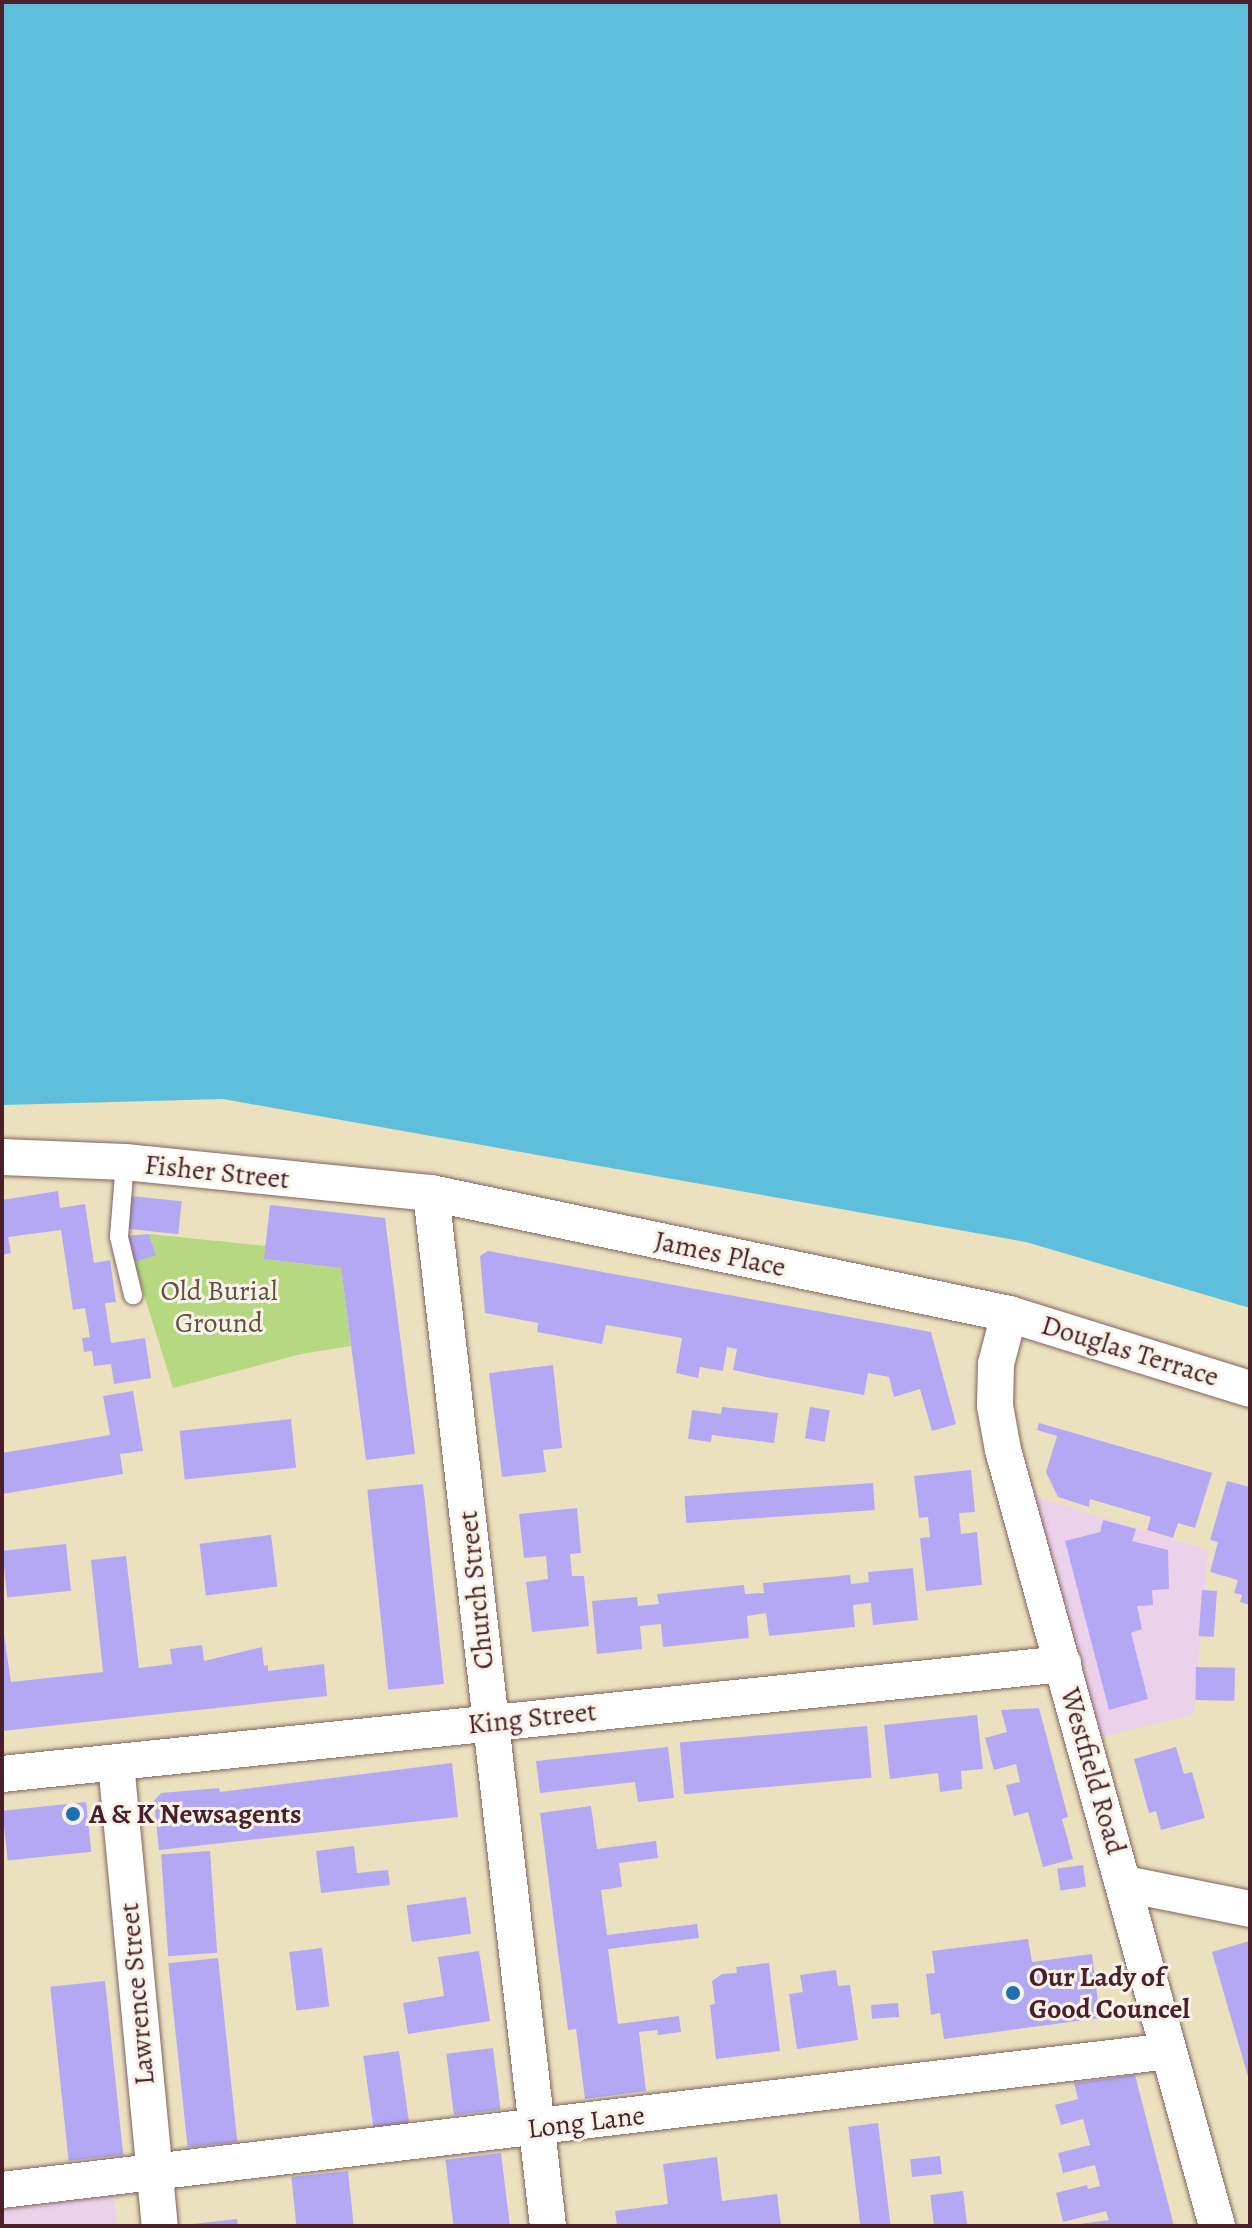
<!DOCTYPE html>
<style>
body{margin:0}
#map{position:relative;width:1252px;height:2228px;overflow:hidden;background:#ebe1bf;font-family:Alegreya,serif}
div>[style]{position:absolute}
.built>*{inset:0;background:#ecd1ea}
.green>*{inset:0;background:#b5d880}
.water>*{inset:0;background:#5dbfdb}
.building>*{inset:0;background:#b4a8f4;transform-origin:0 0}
.roads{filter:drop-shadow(0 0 2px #82635f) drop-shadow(0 0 2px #82635f)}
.lane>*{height:18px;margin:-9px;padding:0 9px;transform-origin:9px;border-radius:9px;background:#fff}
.street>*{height:36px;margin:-18px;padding:0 18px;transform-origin:18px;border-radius:18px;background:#fff}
.dots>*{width:22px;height:22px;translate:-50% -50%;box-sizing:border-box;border:4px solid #f7f3e8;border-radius:50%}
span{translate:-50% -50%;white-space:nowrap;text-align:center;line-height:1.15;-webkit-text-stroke:6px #f7f3e8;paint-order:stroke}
.street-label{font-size:28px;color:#4a1f2b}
.park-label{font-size:28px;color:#654d40}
.poi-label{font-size:28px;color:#4a1f2b;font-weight:700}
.left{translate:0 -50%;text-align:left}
.frame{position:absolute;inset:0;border:4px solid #4a1f2b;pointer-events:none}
</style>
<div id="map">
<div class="built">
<div style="clip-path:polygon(1014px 1490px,1208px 1550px,1194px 1714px,1085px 1741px)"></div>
<div style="clip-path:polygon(114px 2194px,117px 2226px,2px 2226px,2px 2206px)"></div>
</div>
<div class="green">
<div style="clip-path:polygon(149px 1234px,266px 1246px,265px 1259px,341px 1268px,351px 1346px,301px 1354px,173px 1388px,134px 1262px,156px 1254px)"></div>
</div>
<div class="water">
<div style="clip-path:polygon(2px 2px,1250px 2px,1250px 1308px,1026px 1242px,223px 1099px,2px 1105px)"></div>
</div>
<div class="building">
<div style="clip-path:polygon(58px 1191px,60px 1208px,85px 1204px,94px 1263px,110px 1260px,116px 1302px,105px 1303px,111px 1343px,145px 1338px,151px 1378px,114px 1384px,111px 1364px,94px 1366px,92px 1351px,84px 1352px,82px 1338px,90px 1337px,85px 1308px,73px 1310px,61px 1230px,8px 1237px,11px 1253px,2px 1255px,2px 1200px)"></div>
<div style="left:131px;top:1196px;width:51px;height:33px;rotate:6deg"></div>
<div style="clip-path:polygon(270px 1205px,385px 1218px,415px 1454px,366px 1460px,341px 1268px,264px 1259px)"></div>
<div style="clip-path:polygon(149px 1234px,156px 1255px,134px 1262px,125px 1236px)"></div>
<div style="clip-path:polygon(488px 1251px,931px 1332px,956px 1424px,932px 1431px,920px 1389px,894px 1397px,889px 1377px,868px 1373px,864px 1395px,766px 1377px,733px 1370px,737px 1349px,727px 1347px,723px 1371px,700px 1367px,698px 1378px,676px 1373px,682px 1338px,606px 1325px,602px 1344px,537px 1332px,538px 1323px,485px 1313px,480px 1256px)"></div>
<div style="clip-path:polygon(553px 1365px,562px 1448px,543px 1450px,546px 1472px,502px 1477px,489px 1373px)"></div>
<div style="clip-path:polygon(133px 1391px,143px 1451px,120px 1454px,123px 1474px,2px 1494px,2px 1453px,110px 1435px,103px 1396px)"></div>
<div style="clip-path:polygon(722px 1407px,778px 1413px,774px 1443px,712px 1435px,711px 1442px,688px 1439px,692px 1410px,721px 1414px)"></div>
<div style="left:810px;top:1407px;width:20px;height:32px;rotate:9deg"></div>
<div style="left:291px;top:1419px;width:49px;height:112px;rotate:84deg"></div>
<div style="clip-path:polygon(1039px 1423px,1212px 1473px,1195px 1528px,1178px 1523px,1173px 1538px,1147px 1530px,1151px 1517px,1090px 1499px,1089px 1507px,1058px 1497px,1046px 1472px,1057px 1436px,1037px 1430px)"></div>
<div style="clip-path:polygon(971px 1470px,975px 1512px,959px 1513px,961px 1534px,977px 1532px,982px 1585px,926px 1591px,920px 1538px,930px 1537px,928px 1517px,919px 1518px,914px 1476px)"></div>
<div style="clip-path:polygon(1227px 1481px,1250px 1487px,1250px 1605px,1240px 1602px,1242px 1595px,1234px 1593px,1238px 1580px,1210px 1572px,1218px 1542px,1210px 1540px)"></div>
<div style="left:873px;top:1483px;width:27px;height:189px;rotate:86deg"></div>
<div style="left:423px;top:1484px;width:201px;height:56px;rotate:84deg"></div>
<div style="clip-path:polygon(577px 1508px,581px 1553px,570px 1554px,572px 1576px,584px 1576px,589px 1626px,532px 1632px,526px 1582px,548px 1579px,546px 1556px,524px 1558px,519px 1514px)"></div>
<div style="clip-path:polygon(1103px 1520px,1136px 1529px,1132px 1541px,1168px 1550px,1169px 1589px,1152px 1590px,1153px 1605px,1137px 1606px,1142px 1629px,1131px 1633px,1148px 1699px,1109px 1710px,1065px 1541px,1100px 1532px)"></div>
<div style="left:271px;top:1535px;width:52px;height:72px;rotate:83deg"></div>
<div style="left:66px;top:1544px;width:47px;height:64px;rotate:84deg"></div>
<div style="clip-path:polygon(126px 1556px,139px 1668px,172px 1664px,170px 1649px,202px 1645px,204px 1661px,262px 1647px,264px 1666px,268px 1665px,268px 1671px,324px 1664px,327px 1696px,2px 1731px,2px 1621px,11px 1682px,103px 1672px,91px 1560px)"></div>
<div style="clip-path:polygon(913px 1568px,918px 1620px,873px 1625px,871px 1603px,853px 1605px,855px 1627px,769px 1636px,766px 1613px,747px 1616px,749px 1638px,663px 1647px,661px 1624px,640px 1626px,642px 1649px,597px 1654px,592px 1601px,637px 1597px,638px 1606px,659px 1604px,657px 1594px,744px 1585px,745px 1594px,764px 1593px,763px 1583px,850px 1575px,851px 1584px,869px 1582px,868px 1572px)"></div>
<div style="left:1202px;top:1590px;width:15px;height:46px;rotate:4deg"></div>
<div style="left:1196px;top:1667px;width:39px;height:33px;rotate:1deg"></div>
<div style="clip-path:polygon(1039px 1708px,1068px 1817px,1062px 1819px,1073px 1859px,1043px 1867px,1028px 1812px,1014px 1816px,1006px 1785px,1020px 1782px,1016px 1764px,994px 1770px,985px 1738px,1007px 1732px,1001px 1710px)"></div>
<div style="clip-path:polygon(977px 1715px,983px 1769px,961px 1771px,962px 1789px,940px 1792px,938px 1773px,890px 1779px,884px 1725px)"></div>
<div style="left:867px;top:1726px;width:52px;height:188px;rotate:85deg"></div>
<div style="clip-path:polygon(668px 1747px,674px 1798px,638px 1802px,635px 1782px,540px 1793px,536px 1761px)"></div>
<div style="clip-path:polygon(1176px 1747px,1184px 1774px,1192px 1772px,1205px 1818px,1161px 1830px,1156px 1811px,1149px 1813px,1134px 1759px)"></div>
<div style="clip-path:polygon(452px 1763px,458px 1817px,159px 1850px,154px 1801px,161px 1793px,219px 1788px,220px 1792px)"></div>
<div style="left:86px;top:1802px;width:50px;height:84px;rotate:84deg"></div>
<div style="clip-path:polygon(591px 1806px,597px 1849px,656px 1841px,658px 1858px,619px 1863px,622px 1887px,601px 1890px,607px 1935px,697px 1924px,699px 1938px,608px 1949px,618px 2024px,679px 2016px,681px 2032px,658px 2035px,657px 2030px,639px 2032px,646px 2091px,585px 2099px,576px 2029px,568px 2030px,540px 1813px)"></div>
<div style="clip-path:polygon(354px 1846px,357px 1873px,388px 1870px,390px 1885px,321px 1893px,316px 1851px)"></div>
<div style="left:210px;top:1851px;width:102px;height:49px;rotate:86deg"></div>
<div style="left:1083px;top:1865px;width:22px;height:26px;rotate:82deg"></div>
<div style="left:466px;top:1897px;width:37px;height:60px;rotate:82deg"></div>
<div style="clip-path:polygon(1028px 1939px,1032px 1962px,1092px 1954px,1100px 2018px,944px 2039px,940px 2013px,931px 2015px,926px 1974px,935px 1973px,932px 1951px)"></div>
<div style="clip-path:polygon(1250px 1941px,1250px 2080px,1249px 2080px,1212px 1952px)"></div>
<div style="left:322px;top:1948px;width:59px;height:33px;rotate:83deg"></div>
<div style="clip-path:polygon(479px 1951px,490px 2021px,408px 2034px,403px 2003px,444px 1996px,438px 1957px)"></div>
<div style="left:218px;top:1958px;width:185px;height:50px;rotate:84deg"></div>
<div style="clip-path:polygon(769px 1963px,780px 2051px,716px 2059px,710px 2005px,715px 2004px,712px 1981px,722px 1974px,737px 1973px,736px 1967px)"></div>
<div style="clip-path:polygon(836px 1970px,838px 1986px,850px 1985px,858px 2040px,797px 2049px,789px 1994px,803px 1992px,800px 1975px)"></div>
<div style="left:105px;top:1981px;width:175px;height:55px;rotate:84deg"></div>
<div style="left:898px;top:2003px;width:14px;height:27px;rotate:86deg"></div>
<div style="left:493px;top:2048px;width:62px;height:47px;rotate:83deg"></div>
<div style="left:399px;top:2051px;width:73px;height:36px;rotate:82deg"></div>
<div style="clip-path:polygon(1135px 2075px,1174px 2226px,1064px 2226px,1109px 2220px,1106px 2211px,1063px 2222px,1056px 2193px,1087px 2185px,1088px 2189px,1100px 2186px,1095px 2165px,1063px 2173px,1058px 2153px,1090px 2145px,1083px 2119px,1061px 2125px,1055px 2105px,1078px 2099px,1074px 2083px)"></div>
<div style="left:878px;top:2123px;width:104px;height:30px;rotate:83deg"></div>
<div style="left:501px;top:2153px;width:74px;height:56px;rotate:83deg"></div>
<div style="left:940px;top:2156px;width:18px;height:30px;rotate:84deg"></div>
<div style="clip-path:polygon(717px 2157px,722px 2201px,777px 2194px,781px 2226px,617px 2226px,615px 2211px,668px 2204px,663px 2164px)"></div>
<div style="left:348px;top:2171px;width:55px;height:57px;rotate:84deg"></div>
<div style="left:963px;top:2191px;width:35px;height:33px;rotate:83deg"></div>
<div style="clip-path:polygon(237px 2219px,238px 2226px,193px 2226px,193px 2224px)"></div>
</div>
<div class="roads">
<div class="lane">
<div style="left:125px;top:1162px;width:75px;rotate:94.6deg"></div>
<div style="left:119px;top:1237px;width:60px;rotate:76.4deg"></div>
</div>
<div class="street">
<div style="left:2px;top:1157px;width:123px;rotate:2.3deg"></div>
<div style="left:125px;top:1162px;width:308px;rotate:5.8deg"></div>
<div style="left:431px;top:1193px;width:591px;rotate:11.82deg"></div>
<div style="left:1009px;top:1314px;width:252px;rotate:17.3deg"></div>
<div style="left:431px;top:1193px;width:1040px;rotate:83.54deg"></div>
<div style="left:1009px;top:1314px;width:52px;rotate:104.6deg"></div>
<div style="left:996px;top:1364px;width:42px;rotate:91.4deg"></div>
<div style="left:995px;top:1406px;width:45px;rotate:79.7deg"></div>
<div style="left:1003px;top:1450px;width:805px;rotate:74.58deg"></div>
<div style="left:116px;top:1763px;width:465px;rotate:84.6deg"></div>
<div style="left:2px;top:1774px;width:1067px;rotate:-5.92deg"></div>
<div style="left:1125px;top:1884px;width:127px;rotate:11.3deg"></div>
<div style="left:2px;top:2190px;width:1175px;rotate:-6.79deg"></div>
</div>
</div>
<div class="dots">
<div style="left:73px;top:1814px;background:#1f6fb2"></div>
<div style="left:1013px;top:1993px;background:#1f6fb2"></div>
</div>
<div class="street-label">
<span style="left:217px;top:1172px;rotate:6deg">Fisher Street</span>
<span style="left:720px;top:1254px;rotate:12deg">James Place</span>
<span style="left:1130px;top:1351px;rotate:17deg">Douglas Terrace</span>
<span style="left:476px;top:1590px;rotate:-96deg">Church Street</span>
<span style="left:532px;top:1718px;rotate:-6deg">King Street</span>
<span style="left:1093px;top:1771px;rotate:74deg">Westfield Road</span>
<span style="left:137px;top:1994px;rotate:-95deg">Lawrence Street</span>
<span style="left:586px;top:2122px;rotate:-7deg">Long Lane</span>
</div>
<div class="park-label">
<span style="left:219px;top:1307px">Old Burial<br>Ground</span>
</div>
<div class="poi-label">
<span class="left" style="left:89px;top:1814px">A &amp; K Newsagents</span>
<span class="left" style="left:1029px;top:1993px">Our Lady of<br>Good Councel</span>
</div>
<div class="frame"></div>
</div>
